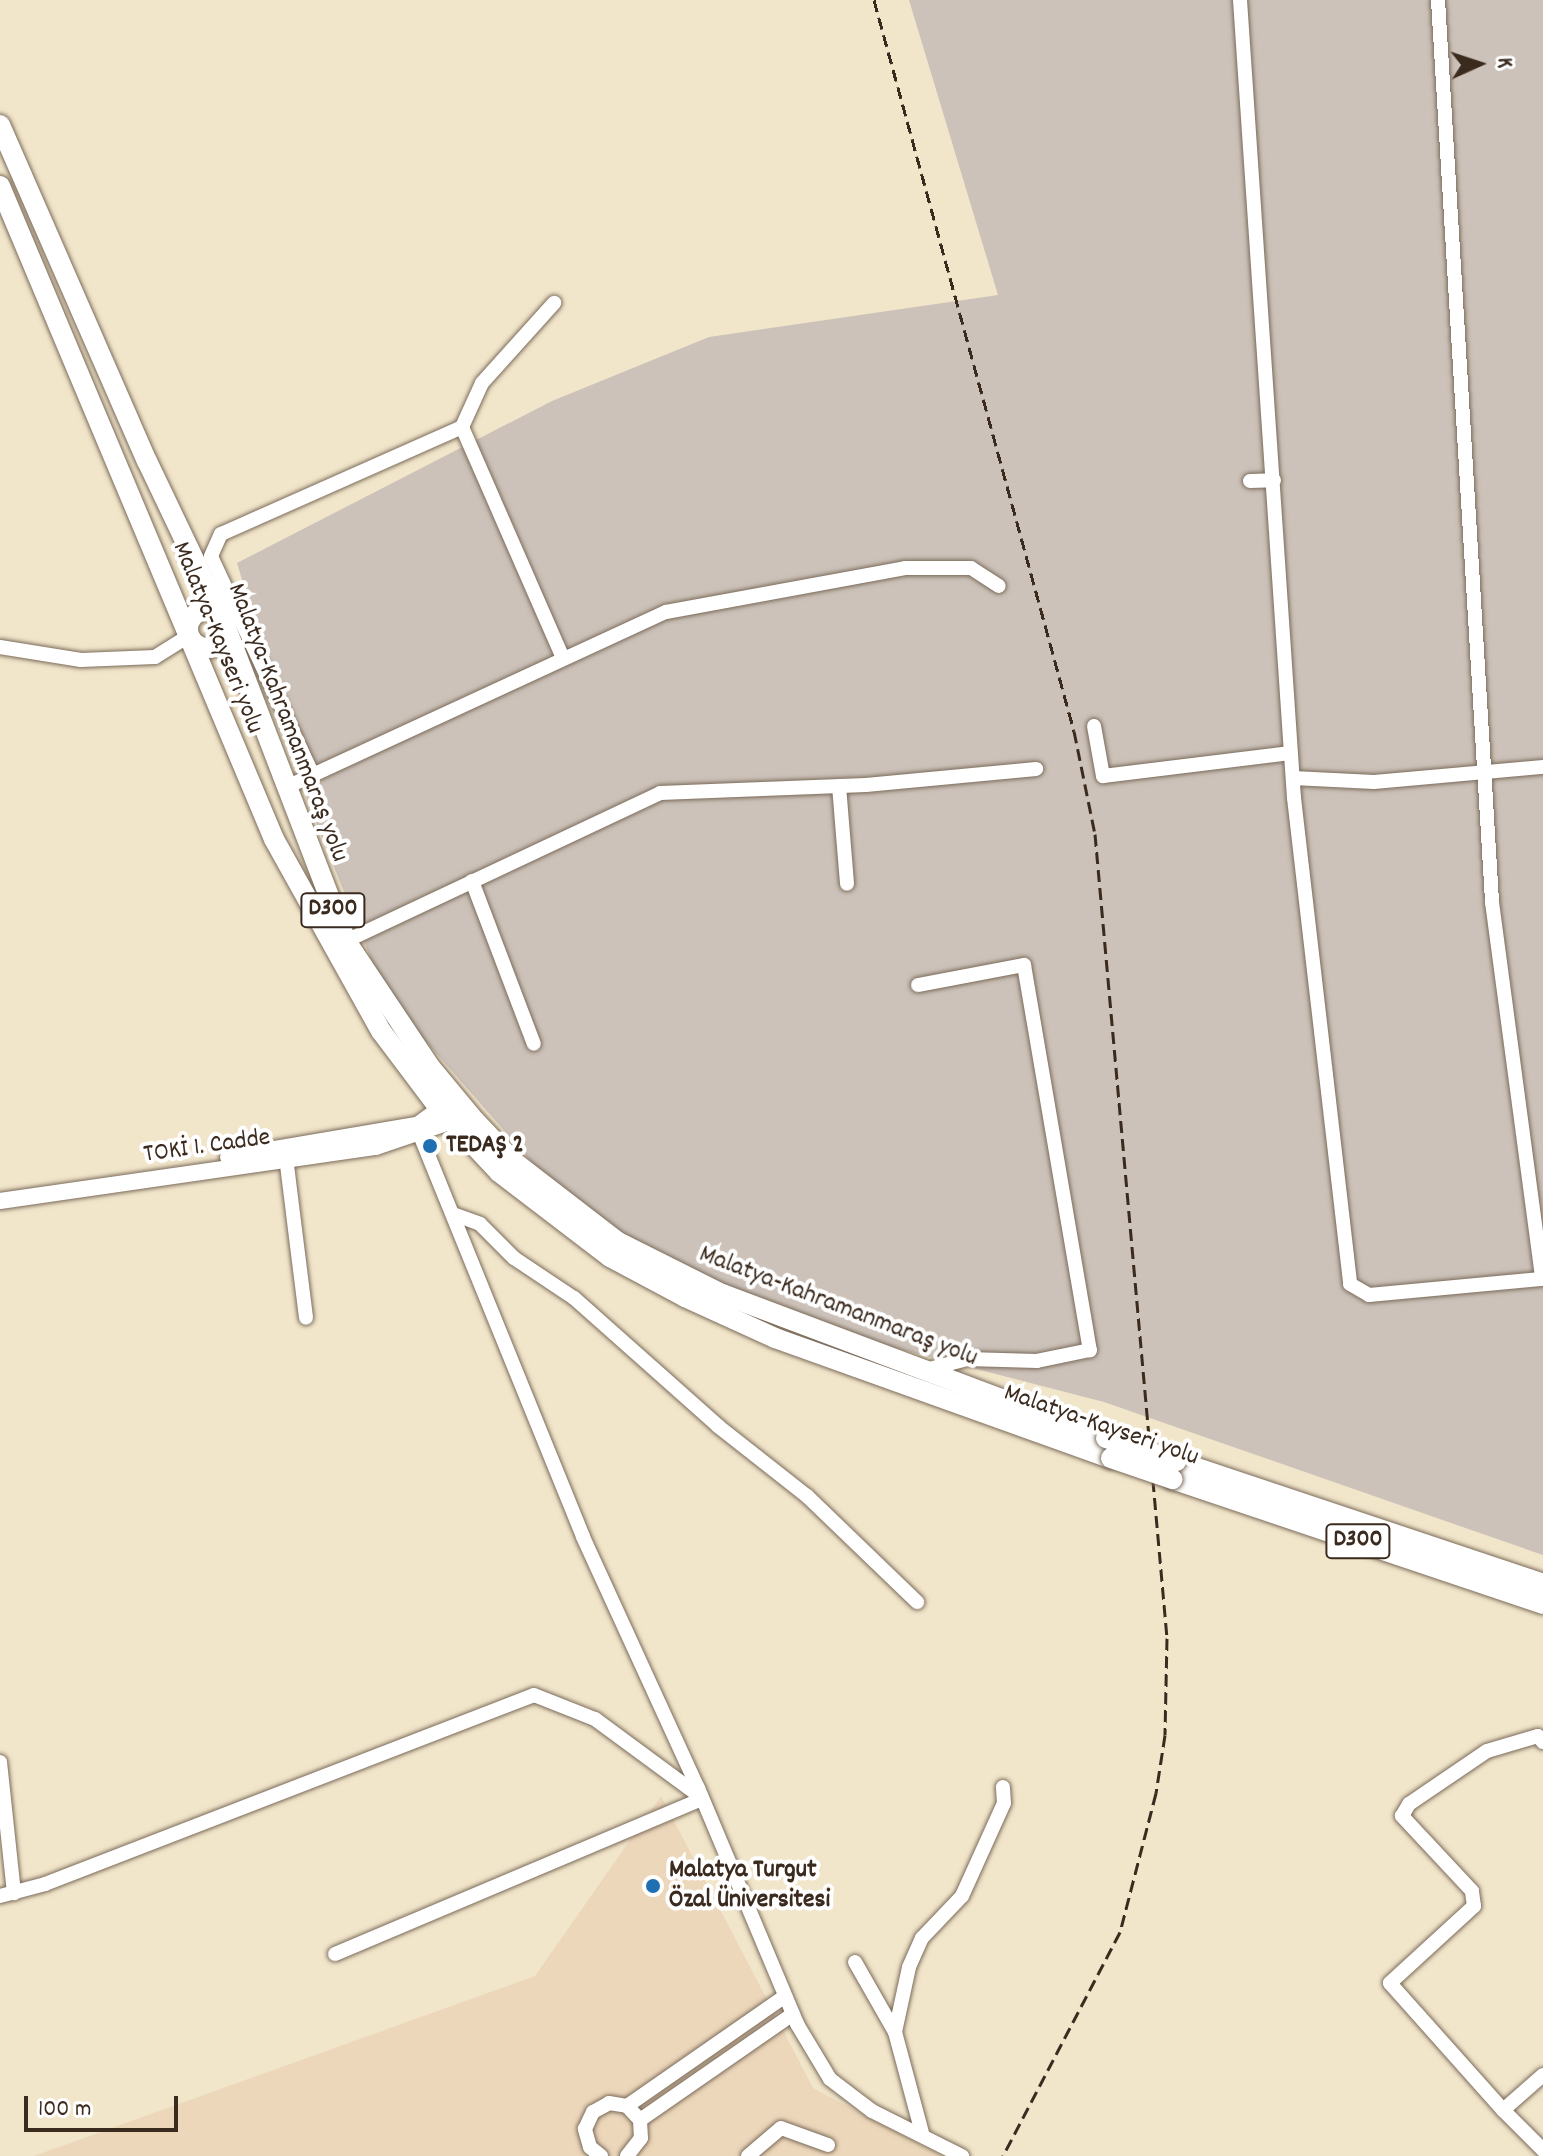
<!DOCTYPE html>
<meta charset="utf-8">
<style>
body{margin:0}
#map{position:relative;width:1543px;height:2156px;overflow:hidden;background:#f1e5ca;font-family:Dekko,sans-serif}
div>[style]{position:absolute}
.built>*{inset:0;background:#edd7bb}
.industrial>*{inset:0;background:#ccc2b9}
.roads{filter:drop-shadow(0 0 2px #7b6b5a) drop-shadow(0 0 2px #7b6b5a)}
.minor>*{height:14px;margin:-7px;padding:0 7px;transform-origin:7px;border-radius:7px;background:#fff}
.major>*{height:16px;margin:-8px;padding:0 8px;transform-origin:8px;border-radius:8px;background:#fff}
.highway>*{height:20px;margin:-10px;padding:0 10px;transform-origin:10px;border-radius:10px;background:#fff}
.highway>.ring{margin:-10px;padding:0;box-sizing:content-box;background:none;border:20px solid #fff;border-radius:50%}
.rail>*{height:3px;margin-top:-1.5px;transform-origin:0;background:repeating-linear-gradient(90deg,#3b2a1e 0 12px,transparent 0 18px)}
.bridges{filter:drop-shadow(0 0 2px #7b6b5a) drop-shadow(0 0 2px #7b6b5a)}
.highway-bridge>*{height:20px;margin:-10px;padding:0 10px;transform-origin:10px;border-radius:10px;background:#fff}
.dots>*{width:22px;height:22px;translate:-50% -50%;box-sizing:border-box;border:4px solid #fff;border-radius:50%}
span{translate:-50% -50%;white-space:nowrap;text-align:center;line-height:1.15;-webkit-text-stroke:8px #fff;paint-order:stroke}
.shield-label span{padding:2px 6px;background:#fff;border:2px solid;border-radius:6px;-webkit-text-stroke-width:0}
.shield-label{font-size:24px;color:#3b2a1e;font-weight:700}
.street-label{font-size:26px;color:#3b2a1e}
.poi-label{font-size:26px;color:#3b2a1e;font-weight:700}
.left{translate:0 -50%;text-align:left}
.north{position:absolute;left:1439px;top:24px;width:80px;height:80px;-webkit-text-stroke:6px #fff;paint-order:stroke;rotate:87deg;font-size:22px;font-weight:700;line-height:32px;text-align:center;color:#3b2a1e}
.north::after{content:'';display:block;margin:auto;width:28px;height:36px;background:#3b2a1e;clip-path:polygon(50% 0,100% 100%,50% 72%,0 100%)}
.scale{position:absolute;left:24px;top:2096px;width:154px;height:36px;box-sizing:border-box;border:4px solid #3b2a1e;border-top:0;padding-left:10px;font-size:24px;line-height:28px;white-space:nowrap;color:#3b2a1e;-webkit-text-stroke:6px #fff;paint-order:stroke}
</style>
<div id="map">
<div class="built">
<div style="clip-path:polygon(661px 1796px,813px 2088px,941px 2156px,34px 2156px,535px 1976px)"></div>
</div>
<div class="industrial">
<div style="clip-path:polygon(909px 0,1543px 0,1543px 1555px,1104px 1402px,845px 1335px,652px 1256px,536px 1167px,386px 996px,309px 805px,237px 563px,552px 401px,709px 337px,998px 295px)"></div>
</div>
<div class="roads">
<div class="minor">
<div style="left:1240px;top:0;width:800px;rotate:86.13deg"></div>
<div style="left:1294px;top:798px;width:489px;rotate:83.4deg"></div>
<div style="left:1350px;top:1284px;width:22px;rotate:30deg"></div>
<div style="left:1369px;top:1295px;width:175px;rotate:-5.3deg"></div>
<div style="left:1438px;top:0;width:904px;rotate:86.57deg"></div>
<div style="left:1492px;top:902px;width:380px;rotate:82.4deg"></div>
<div style="left:462px;top:427px;width:48px;rotate:-65.6deg"></div>
<div style="left:482px;top:383px;width:108px;rotate:-48deg"></div>
<div style="left:1250px;top:481px;width:24px;rotate:-2deg"></div>
<div style="left:0;top:647px;width:82px;rotate:9.1deg"></div>
<div style="left:81px;top:660px;width:74px;rotate:-2.3deg"></div>
<div style="left:155px;top:657px;width:40px;rotate:-32deg"></div>
<div style="left:1094px;top:726px;width:51px;rotate:79.8deg"></div>
<div style="left:1103px;top:776px;width:189px;rotate:-7deg"></div>
<div style="left:312px;top:773px;width:239px;rotate:-115deg"></div>
<div style="left:211px;top:556px;width:24px;rotate:-66deg"></div>
<div style="left:221px;top:534px;width:264px;rotate:-23.9deg"></div>
<div style="left:462px;top:427px;width:250px;rotate:66.4deg"></div>
<div style="left:1293px;top:778px;width:81px;rotate:2.8deg"></div>
<div style="left:1374px;top:782px;width:170px;rotate:-5.1deg"></div>
<div style="left:289px;top:786px;width:415px;rotate:-24.8deg"></div>
<div style="left:666px;top:612px;width:243px;rotate:-10.4deg"></div>
<div style="left:905px;top:568px;width:66px"></div>
<div style="left:971px;top:568px;width:33px;rotate:33deg"></div>
<div style="left:839px;top:786px;width:98px;rotate:85.3deg"></div>
<div style="left:472px;top:881px;width:174px;rotate:69.2deg"></div>
<div style="left:346px;top:941px;width:347px;rotate:-25.2deg"></div>
<div style="left:660px;top:793px;width:206px;rotate:-2.2deg"></div>
<div style="left:866px;top:785px;width:171px;rotate:-5.4deg"></div>
<div style="left:918px;top:985px;width:108px;rotate:-10.7deg"></div>
<div style="left:1024px;top:965px;width:391px;rotate:80.3deg"></div>
<div style="left:1090px;top:1350px;width:54px;rotate:168.3deg"></div>
<div style="left:1037px;top:1361px;width:70px;rotate:-178.4deg"></div>
<div style="left:967px;top:1359px;width:39px;rotate:165deg"></div>
<div style="left:439px;top:1108px;width:29px;rotate:144deg"></div>
<div style="left:416px;top:1125px;width:11px;rotate:68deg"></div>
<div style="left:420px;top:1135px;width:434px;rotate:67.9deg"></div>
<div style="left:583px;top:1537px;width:276px;rotate:65.4deg"></div>
<div style="left:698px;top:1788px;width:256px;rotate:67.2deg"></div>
<div style="left:797px;top:2024px;width:64px;rotate:59deg"></div>
<div style="left:830px;top:2079px;width:53px;rotate:37.3deg"></div>
<div style="left:872px;top:2111px;width:101px;rotate:26.6deg"></div>
<div style="left:285px;top:1149px;width:170px;rotate:82.9deg"></div>
<div style="left:453px;top:1214px;width:29px;rotate:20deg"></div>
<div style="left:480px;top:1224px;width:48px;rotate:45deg"></div>
<div style="left:514px;top:1258px;width:72px;rotate:33.7deg"></div>
<div style="left:574px;top:1298px;width:193px;rotate:41.6deg"></div>
<div style="left:718px;top:1426px;width:113px;rotate:38.2deg"></div>
<div style="left:807px;top:1496px;width:153px;rotate:43.9deg"></div>
<div style="left:0;top:1762px;width:132px;rotate:83.9deg"></div>
<div style="left:0;top:1896px;width:47px;rotate:-14.9deg"></div>
<div style="left:45px;top:1884px;width:524px;rotate:-21.13deg"></div>
<div style="left:534px;top:1695px;width:66px;rotate:21.5deg"></div>
<div style="left:595px;top:1719px;width:133px;rotate:36.4deg"></div>
<div style="left:335px;top:1954px;width:398px;rotate:-22.9deg"></div>
<div style="left:855px;top:1962px;width:81px;rotate:60.3deg"></div>
<div style="left:895px;top:2032px;width:105px;rotate:75deg"></div>
<div style="left:895px;top:2032px;width:66px;rotate:-77.8deg"></div>
<div style="left:909px;top:1967px;width:32px;rotate:-66deg"></div>
<div style="left:922px;top:1938px;width:58px;rotate:-46.4deg"></div>
<div style="left:962px;top:1896px;width:102px;rotate:-65.7deg"></div>
<div style="left:1004px;top:1803px;width:16px;rotate:-94deg"></div>
<div style="left:1543px;top:2075px;width:53px;rotate:138.8deg"></div>
<div style="left:1503px;top:2110px;width:57px;rotate:45deg"></div>
<div style="left:627px;top:2106px;width:191px;rotate:-34.8deg"></div>
<div style="left:1503px;top:2110px;width:170px;rotate:-131.7deg"></div>
<div style="left:1390px;top:1983px;width:114px;rotate:-42.5deg"></div>
<div style="left:1474px;top:1906px;width:15px;rotate:-98deg"></div>
<div style="left:1472px;top:1891px;width:103px;rotate:-133deg"></div>
<div style="left:1402px;top:1816px;width:14px;rotate:-60deg"></div>
<div style="left:1409px;top:1804px;width:94px;rotate:-34.2deg"></div>
<div style="left:1487px;top:1751px;width:53px;rotate:-16.4deg"></div>
<div style="left:1538px;top:1736px;width:8px;rotate:50deg"></div>
<div style="left:640px;top:2120px;width:186px;rotate:-34.7deg"></div>
<div style="left:601px;top:2156px;width:14px;rotate:-141deg"></div>
<div style="left:590px;top:2147px;width:19px;rotate:-106deg"></div>
<div style="left:585px;top:2129px;width:19px;rotate:-65deg"></div>
<div style="left:593px;top:2112px;width:18px;rotate:-29deg"></div>
<div style="left:609px;top:2103px;width:18px;rotate:9deg"></div>
<div style="left:627px;top:2106px;width:19px;rotate:47deg"></div>
<div style="left:640px;top:2120px;width:18px;rotate:87deg"></div>
<div style="left:641px;top:2138px;width:23px;rotate:128deg"></div>
<div style="left:748px;top:2156px;width:43px;rotate:-40.3deg"></div>
<div style="left:781px;top:2128px;width:50px;rotate:19.9deg"></div>
</div>
<div class="major">
<div style="left:228px;top:1157px;width:191px;rotate:-9.7deg"></div>
<div style="left:0;top:1201px;width:380px;rotate:-8.2deg"></div>
<div style="left:376px;top:1147px;width:80px;rotate:-18.9deg"></div>
</div>
<div class="highway">
<div style="left:0;top:125px;width:367px;rotate:66.4deg"></div>
<div style="left:147px;top:461px;width:176px;rotate:64.5deg"></div>
<div style="left:223px;top:620px;width:344px;rotate:69deg"></div>
<div style="left:346px;top:941px;width:151px;rotate:56.3deg"></div>
<div style="left:430px;top:1067px;width:70px;rotate:50.2deg"></div>
<div style="left:475px;top:1121px;width:57px;rotate:46.4deg"></div>
<div style="left:514px;top:1162px;width:131px;rotate:37.6deg"></div>
<div style="left:618px;top:1242px;width:116px;rotate:26.6deg"></div>
<div style="left:722px;top:1294px;width:410px;rotate:20.6deg"></div>
<div style="left:0;top:186px;width:708px;rotate:67.24deg"></div>
<div style="left:274px;top:839px;width:220px;rotate:60.9deg"></div>
<div style="left:381px;top:1031px;width:96px;rotate:53deg"></div>
<div style="left:439px;top:1108px;width:88px;rotate:46.8deg"></div>
<div style="left:499px;top:1172px;width:140px;rotate:37.4deg"></div>
<div style="left:610px;top:1257px;width:85px;rotate:28.1deg"></div>
<div style="left:685px;top:1297px;width:99px;rotate:24.5deg"></div>
<div style="left:775px;top:1338px;width:357px;rotate:19.7deg"></div>
<div class="ring" style="left:188px;top:610px;width:18px;height:18px"></div>
<div style="left:1176px;top:1461px;width:387px;rotate:18.5deg"></div>
<div style="left:1172px;top:1479px;width:391px;rotate:18.6deg"></div>
</div>
</div>
<div class="rail">
<div style="left:874px;top:0;width:758px;rotate:74.7deg"></div>
<div style="left:1074px;top:731px;width:105px;rotate:78.5deg"></div>
<div style="left:1095px;top:834px;width:807px;rotate:84.88deg"></div>
<div style="left:1167px;top:1638px;width:97px;rotate:91.2deg"></div>
<div style="left:1165px;top:1735px;width:59px;rotate:98.8deg"></div>
<div style="left:1156px;top:1793px;width:144px;rotate:104.5deg"></div>
<div style="left:1120px;top:1932px;width:253px;rotate:117.6deg"></div>
</div>
<div class="bridges">
<div class="highway-bridge">
<div style="left:1106px;top:1438px;width:74px;rotate:18.2deg"></div>
<div style="left:1111px;top:1458px;width:65px;rotate:19deg"></div>
</div>
</div>
<div class="dots">
<div style="left:430px;top:1146px;background:#1f6fb2"></div>
<div style="left:653px;top:1886px;background:#1f6fb2"></div>
</div>
<div class="shield-label">
<span style="left:333px;top:910px">D300</span>
<span style="left:1358px;top:1541px">D300</span>
</div>
<div class="street-label">
<span style="left:217px;top:638px;rotate:68deg">Malatya-Kayseri yolu</span>
<span style="left:287px;top:723px;rotate:69deg">Malatya-Kahramanmaraş yolu</span>
<span style="left:207px;top:1147px;rotate:-8deg">TOKİ 1. Cadde</span>
<span style="left:838px;top:1307px;rotate:21deg">Malatya-Kahramanmaraş yolu</span>
<span style="left:1101px;top:1426px;rotate:19deg">Malatya-Kayseri yolu</span>
</div>
<div class="poi-label">
<span class="left" style="left:446px;top:1146px">TEDAŞ 2</span>
<span class="left" style="left:669px;top:1886px">Malatya Turgut<br>Özal Üniversitesi</span>
</div>
<div class="north">K</div>
<div class="scale">100 m</div>
</div>
